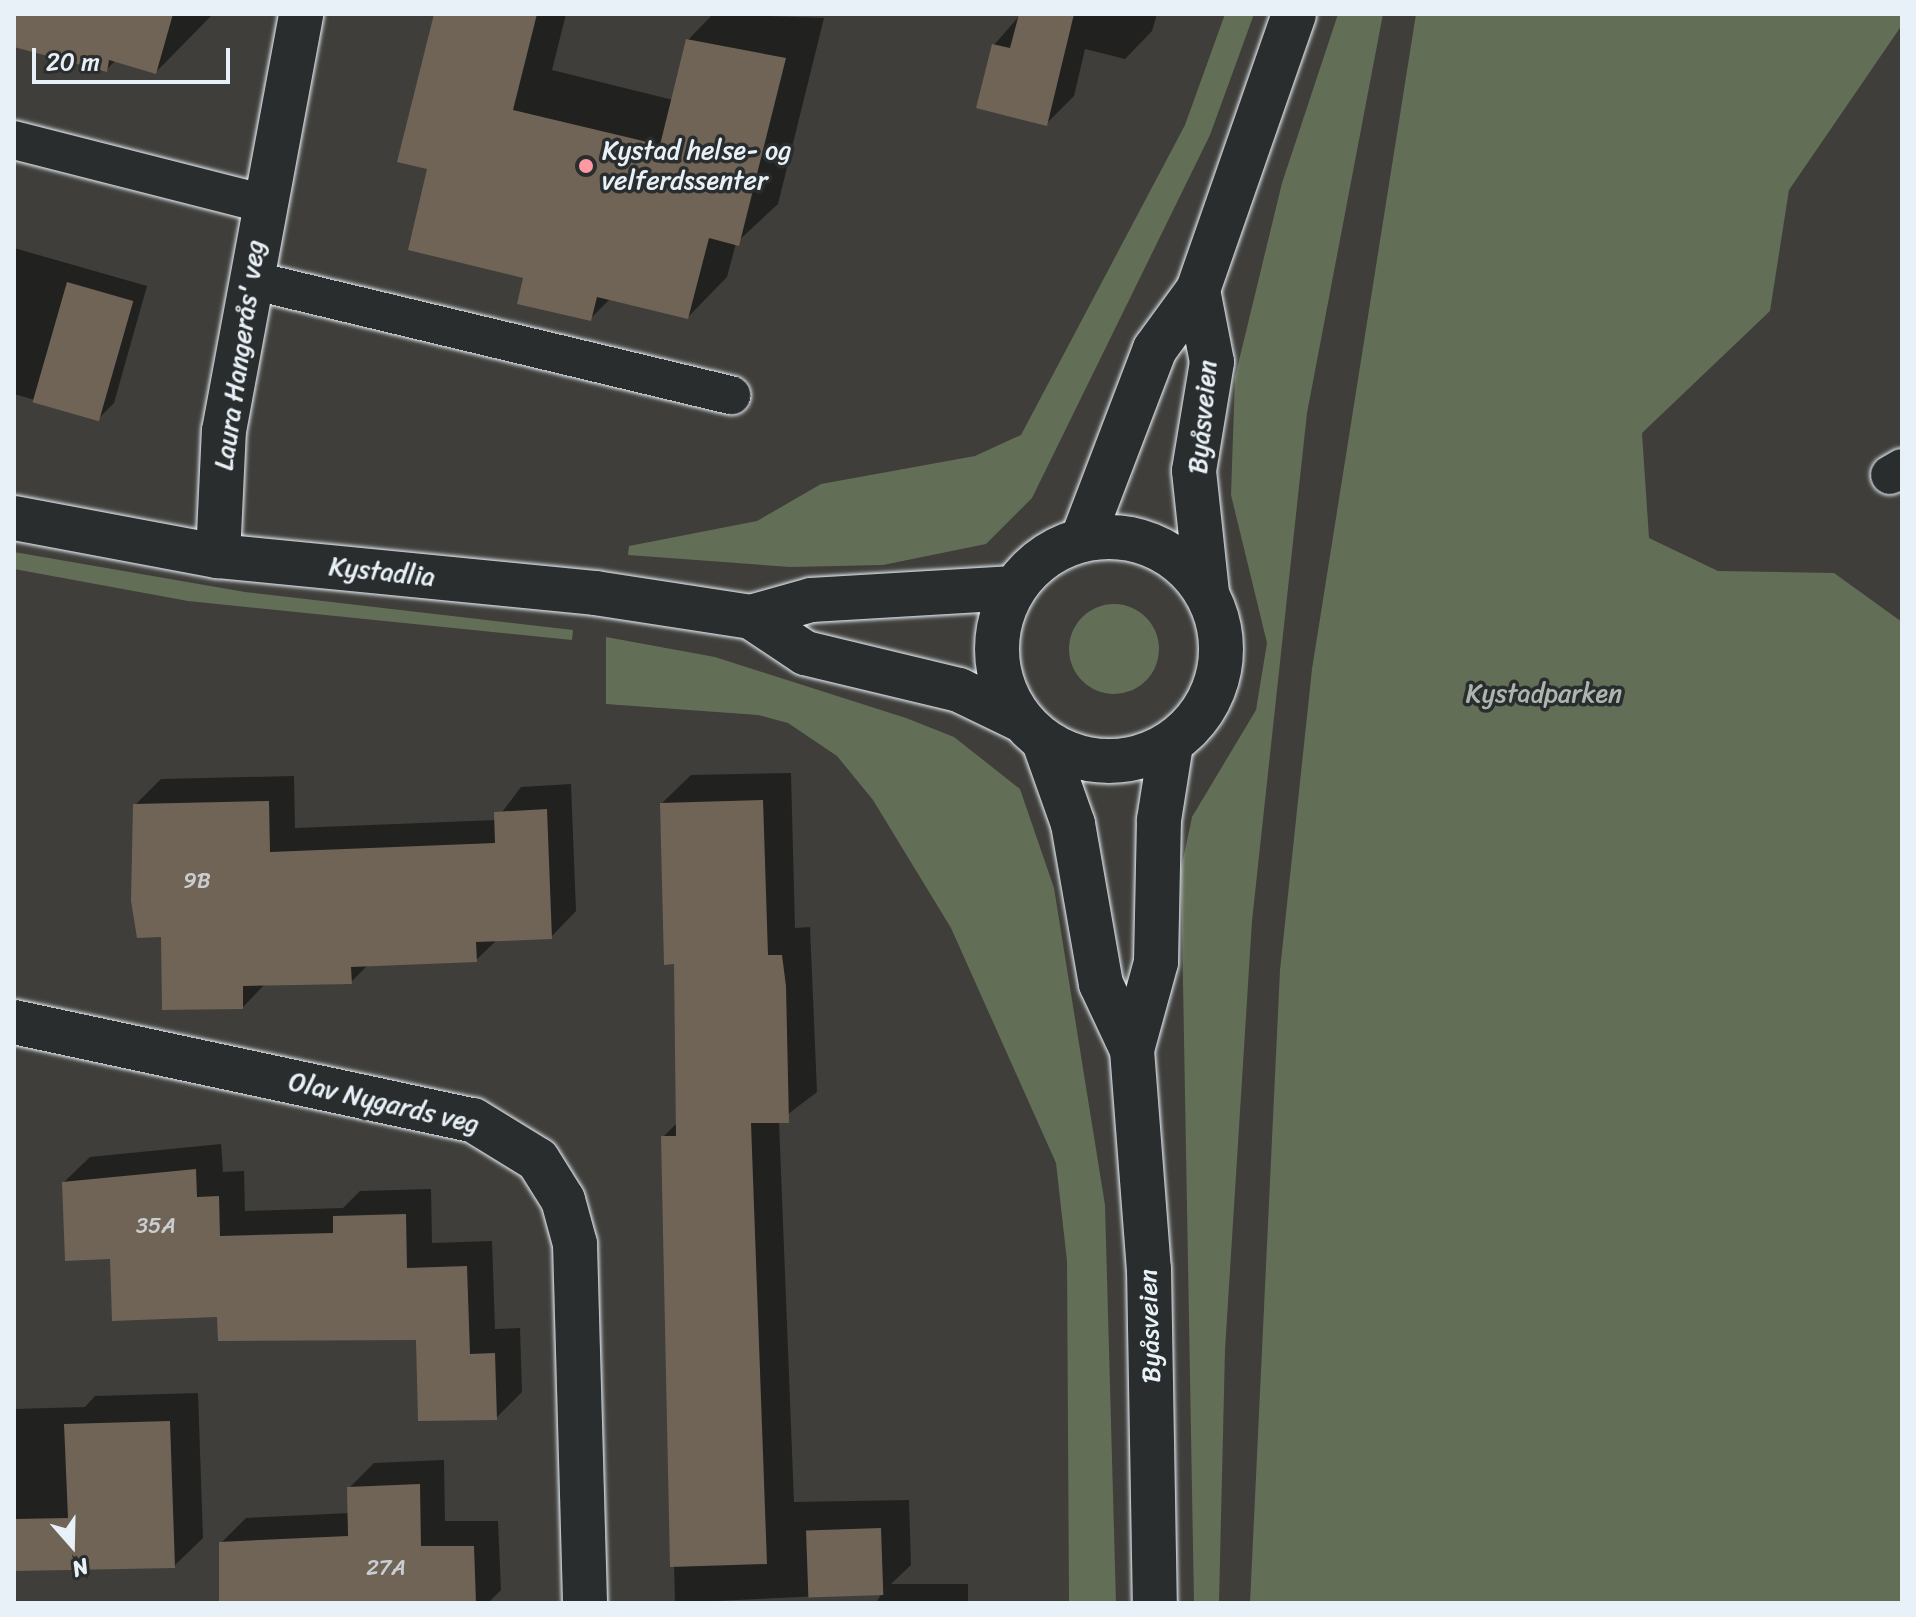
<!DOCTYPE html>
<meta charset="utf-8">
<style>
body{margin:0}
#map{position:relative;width:1916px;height:1617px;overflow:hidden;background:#3f3e3a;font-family:Sriracha,sans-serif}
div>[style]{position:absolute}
.green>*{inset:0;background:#626e56}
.round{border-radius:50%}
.shadow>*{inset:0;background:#0007}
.building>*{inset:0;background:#706456;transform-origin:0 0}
.roads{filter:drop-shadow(0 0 2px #e8f1f8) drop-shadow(0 0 2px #e8f1f8)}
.service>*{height:38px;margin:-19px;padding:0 19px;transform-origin:19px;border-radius:19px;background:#2a2d2e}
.minor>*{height:44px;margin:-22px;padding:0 22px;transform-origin:22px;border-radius:22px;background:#2a2d2e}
.tertiary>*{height:44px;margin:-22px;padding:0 22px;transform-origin:22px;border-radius:22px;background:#2a2d2e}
.secondary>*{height:44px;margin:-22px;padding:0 22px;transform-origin:22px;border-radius:22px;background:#2a2d2e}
.secondary>.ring{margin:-22px;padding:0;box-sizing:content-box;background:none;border:44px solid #2a2d2e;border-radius:50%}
.dots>*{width:22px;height:22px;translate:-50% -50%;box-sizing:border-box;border:4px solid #2a2d2e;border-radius:50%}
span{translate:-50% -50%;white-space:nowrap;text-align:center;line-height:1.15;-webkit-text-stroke:7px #2a2d2e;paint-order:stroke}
.number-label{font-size:22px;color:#caced0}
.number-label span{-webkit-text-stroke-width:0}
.poi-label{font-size:26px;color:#e8f1f8}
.left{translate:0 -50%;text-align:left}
.street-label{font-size:26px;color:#e8f1f8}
.park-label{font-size:26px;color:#acb6af}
.frame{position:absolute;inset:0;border:16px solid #e8f1f8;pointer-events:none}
.north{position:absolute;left:32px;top:1505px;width:80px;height:80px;-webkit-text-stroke:6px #2a2d2e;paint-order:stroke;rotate:160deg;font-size:22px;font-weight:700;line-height:32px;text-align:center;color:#e8f1f8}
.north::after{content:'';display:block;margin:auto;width:28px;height:36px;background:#e8f1f8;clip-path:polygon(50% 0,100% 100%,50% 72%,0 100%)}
.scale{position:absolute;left:32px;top:48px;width:198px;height:36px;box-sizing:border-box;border:4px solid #e8f1f8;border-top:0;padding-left:10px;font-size:24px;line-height:28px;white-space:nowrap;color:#e8f1f8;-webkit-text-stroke:6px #2a2d2e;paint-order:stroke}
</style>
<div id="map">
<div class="green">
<div style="clip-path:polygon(1225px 14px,1254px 14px,1210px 135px,1032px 498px,986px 544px,883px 565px,790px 567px,628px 555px,629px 546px,757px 521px,821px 484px,975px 456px,1021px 435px,1185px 125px)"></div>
<div style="clip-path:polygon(1338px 14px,1383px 14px,1307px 413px,1252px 921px,1225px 1350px,1219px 1603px,1194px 1603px,1181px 869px,1192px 817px,1256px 710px,1267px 643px,1231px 495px,1235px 377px,1282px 183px)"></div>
<div style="clip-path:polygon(1416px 14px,1902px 14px,1902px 25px,1789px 190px,1770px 311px,1642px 433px,1649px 538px,1718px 571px,1834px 573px,1902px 622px,1902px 1603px,1250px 1603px,1280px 970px,1312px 669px)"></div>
<div style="clip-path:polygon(14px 552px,245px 592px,573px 630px,572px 640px,188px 601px,14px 569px)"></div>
<div class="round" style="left:1069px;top:604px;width:90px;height:90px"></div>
<div style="clip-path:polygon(606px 637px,715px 657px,906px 718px,954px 737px,1020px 789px,1054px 888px,1105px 1205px,1116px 1603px,1069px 1603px,1067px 1261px,1056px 1163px,951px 928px,873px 800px,837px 756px,788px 723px,758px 715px,606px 704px)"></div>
</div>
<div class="shadow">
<div style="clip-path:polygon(14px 14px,213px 14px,156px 72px,116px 60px,106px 70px,14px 45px)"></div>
<div style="clip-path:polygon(436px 14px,566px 14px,552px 70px,673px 100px,688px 40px,713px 14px,824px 18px,778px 204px,736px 243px,727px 277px,688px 317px,611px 298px,590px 319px,525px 276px,430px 168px)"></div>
<div style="clip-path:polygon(1021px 14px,1157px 14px,1152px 31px,1125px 59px,1085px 49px,1074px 96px,1046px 124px,994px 45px)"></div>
<div style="clip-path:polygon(14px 248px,147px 286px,114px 403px,99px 418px,14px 394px)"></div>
<div style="clip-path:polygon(791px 773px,795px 928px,810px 927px,817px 1092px,779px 1121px,794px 1502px,909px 1500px,911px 1565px,891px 1584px,968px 1584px,968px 1603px,876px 1603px,882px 1593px,675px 1603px,663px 1137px,678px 1122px,676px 962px,662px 803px,691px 775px)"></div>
<div style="clip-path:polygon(294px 776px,295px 828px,496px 820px,521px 787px,571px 784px,576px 911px,551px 937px,498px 939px,476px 960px,368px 965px,351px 982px,265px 984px,243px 1007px,163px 935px,135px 805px,161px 779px)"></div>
<div style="clip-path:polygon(221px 1144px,223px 1172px,244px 1171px,245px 1211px,343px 1208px,360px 1191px,431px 1189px,432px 1243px,492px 1241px,495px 1329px,520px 1328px,522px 1392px,496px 1418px,418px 1338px,219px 1315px,112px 1257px,64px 1182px,90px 1157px)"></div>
<div style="clip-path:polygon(198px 1393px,203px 1538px,174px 1566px,14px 1569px,14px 1409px,85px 1407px,95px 1396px)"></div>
<div style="clip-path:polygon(444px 1460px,445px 1521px,498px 1521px,501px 1590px,488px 1603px,221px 1603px,221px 1543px,246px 1518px,350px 1513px,349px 1488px,374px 1463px)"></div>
</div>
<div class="building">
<div style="clip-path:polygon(14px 14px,173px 14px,156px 74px,109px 60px,107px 72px,14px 47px)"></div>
<div style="clip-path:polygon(434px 14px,537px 14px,513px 110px,660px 145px,686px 39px,786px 58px,739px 246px,709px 238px,688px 319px,597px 297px,591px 321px,517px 304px,523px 278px,408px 250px,427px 169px,397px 162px)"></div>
<div style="clip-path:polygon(1019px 14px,1074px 14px,1047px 126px,976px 108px,992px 44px,1010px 48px)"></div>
<div style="left:67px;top:282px;width:69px;height:125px;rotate:16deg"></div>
<div style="clip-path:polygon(763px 800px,768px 955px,782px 955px,786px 986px,789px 1123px,751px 1123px,767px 1564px,670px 1567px,661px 1136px,676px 1136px,674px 964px,664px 965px,660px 803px)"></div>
<div style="clip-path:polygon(269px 801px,270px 852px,495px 843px,494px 812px,547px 809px,552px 939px,476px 942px,477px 962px,351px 967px,352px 984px,243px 986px,243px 1009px,162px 1010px,161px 937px,137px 938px,131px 901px,133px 804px)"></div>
<div style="clip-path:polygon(196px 1169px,197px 1197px,219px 1196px,220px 1236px,333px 1233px,333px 1216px,406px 1214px,407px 1268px,467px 1266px,470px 1354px,495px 1353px,497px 1420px,418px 1421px,416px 1340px,218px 1341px,217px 1317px,112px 1321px,110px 1259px,65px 1261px,62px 1182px)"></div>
<div style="clip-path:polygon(170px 1421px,175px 1568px,14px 1571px,14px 1519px,68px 1518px,64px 1424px)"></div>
<div style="clip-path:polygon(420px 1484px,421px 1546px,474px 1546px,476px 1603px,219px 1603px,219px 1542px,348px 1536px,347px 1487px)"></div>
<div style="left:881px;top:1528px;width:67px;height:75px;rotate:88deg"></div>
</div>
<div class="roads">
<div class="service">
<div style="left:14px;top:140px;width:255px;rotate:14.3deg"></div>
<div style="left:251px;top:280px;width:494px;rotate:13.5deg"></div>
<div style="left:1890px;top:475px;width:14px;rotate:-30deg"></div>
</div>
<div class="minor">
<div style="left:218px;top:556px;width:125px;rotate:-87.3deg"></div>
<div style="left:224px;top:431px;width:424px;rotate:-79.5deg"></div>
<div style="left:14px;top:1022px;width:469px;rotate:12.1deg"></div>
<div style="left:473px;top:1120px;width:76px;rotate:31.6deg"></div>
<div style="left:538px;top:1160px;width:47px;rotate:58deg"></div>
<div style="left:563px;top:1200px;width:46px;rotate:74.7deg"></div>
<div style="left:575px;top:1244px;width:359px;rotate:88.4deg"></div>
</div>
<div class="tertiary">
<div style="left:14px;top:518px;width:208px;rotate:10.6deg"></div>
<div style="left:218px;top:556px;width:379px;rotate:5.6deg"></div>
<div style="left:595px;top:593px;width:158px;rotate:8.7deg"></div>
<div style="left:751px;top:617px;width:62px;rotate:-15.8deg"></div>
<div style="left:811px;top:600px;width:203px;rotate:-3.4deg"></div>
<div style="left:751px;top:617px;width:65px;rotate:33.7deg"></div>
<div style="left:805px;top:653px;width:158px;rotate:13.5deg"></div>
<div style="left:959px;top:690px;width:69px;rotate:25.8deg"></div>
</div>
<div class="secondary">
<div style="left:1198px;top:290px;width:73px;rotate:79deg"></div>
<div style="left:1212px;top:362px;width:110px;rotate:99.4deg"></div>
<div style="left:1194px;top:471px;width:122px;rotate:83.9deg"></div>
<div class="ring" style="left:997px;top:537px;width:180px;height:180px"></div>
<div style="left:1082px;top:540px;width:204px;rotate:-69.1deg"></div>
<div style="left:1155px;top:349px;width:73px;rotate:-53.9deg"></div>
<div style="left:1198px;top:290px;width:292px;rotate:-70.8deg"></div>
<div style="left:1044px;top:742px;width:87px;rotate:70.5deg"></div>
<div style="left:1073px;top:824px;width:162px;rotate:80.1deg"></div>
<div style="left:1101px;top:984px;width:73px;rotate:64.8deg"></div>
<div style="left:1132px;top:1050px;width:220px;rotate:85.6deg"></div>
<div style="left:1149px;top:1269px;width:334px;rotate:89deg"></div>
<div style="left:1132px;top:1050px;width:91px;rotate:-74.7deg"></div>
<div style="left:1156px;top:962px;width:142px;rotate:-88.8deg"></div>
<div style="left:1159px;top:820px;width:77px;rotate:-81deg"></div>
</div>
</div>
<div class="dots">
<div style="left:586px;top:166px;background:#ff9aa2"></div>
</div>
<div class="number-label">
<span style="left:197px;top:881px">9B</span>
<span style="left:156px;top:1226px">35A</span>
<span style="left:386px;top:1568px">27A</span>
</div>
<div class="poi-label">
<span class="left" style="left:602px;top:166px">Kystad helse- og<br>velferdssenter</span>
</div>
<div class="street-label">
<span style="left:240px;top:355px;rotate:-82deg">Laura Hangerås' veg</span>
<span style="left:1203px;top:417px;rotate:-85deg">Byåsveien</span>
<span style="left:382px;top:572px;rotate:6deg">Kystadlia</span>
<span style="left:384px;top:1103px;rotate:13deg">Olav Nygards veg</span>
<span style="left:1150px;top:1326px;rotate:-92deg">Byåsveien</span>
</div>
<div class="park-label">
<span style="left:1544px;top:694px">Kystadparken</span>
</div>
<div class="frame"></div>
<div class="north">N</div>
<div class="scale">20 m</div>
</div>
